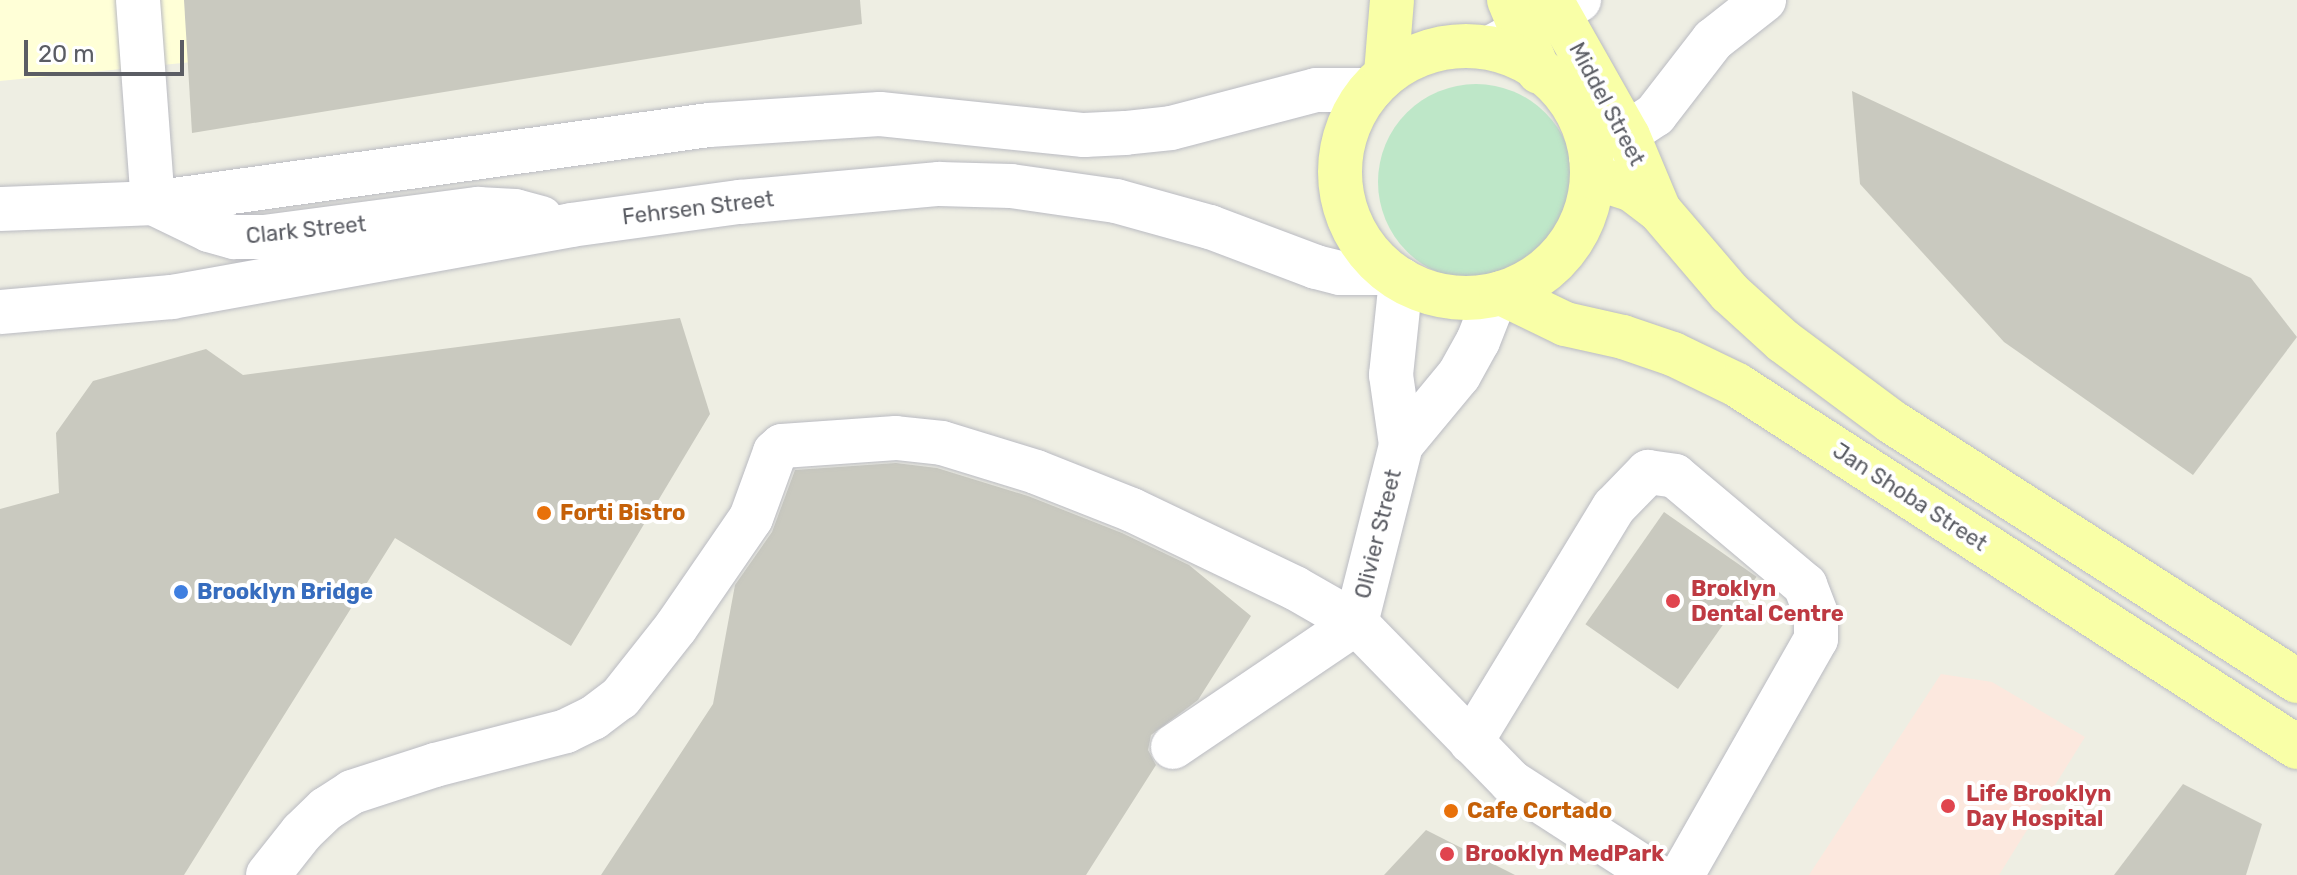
<!DOCTYPE html>
<style>
body{margin:0}
#map{position:relative;width:2297px;height:875px;overflow:hidden;background:#eeeee3;font-family:Rubik,sans-serif}
div>[style]{position:absolute}
.commercial>*{inset:0;background:#ffffd7}
.medical>*{inset:0;background:#fce8de}
.green>*{inset:0;background:#bee7c8}
.round{border-radius:50%}
.building>*{inset:0;background:#c9c9bf;transform-origin:0 0}
.roads{filter:drop-shadow(0 0 2px #babbc2) drop-shadow(0 0 2px #babbc2)}
.minor>*{height:44px;margin:-22px;padding:0 22px;transform-origin:22px;border-radius:22px;background:#fff}
.major>*{height:44px;margin:-22px;padding:0 22px;transform-origin:22px;border-radius:22px;background:#f9ffa7}
.major>.ring{margin:-22px;padding:0;box-sizing:content-box;background:none;border:44px solid #f9ffa7;border-radius:50%}
.dots>*{width:22px;height:22px;translate:-50% -50%;box-sizing:border-box;border:4px solid #fff;border-radius:50%}
span{translate:-50% -50%;white-space:nowrap;text-align:center;line-height:1.15;-webkit-text-stroke:8px #fff;paint-order:stroke}
.street-label{font-size:22px;color:#5b5d64}
.food-label{font-size:22px;color:#c56008;font-weight:700}
.left{translate:0 -50%;text-align:left}
.health-label{font-size:22px;color:#be3a42;font-weight:700}
.shop-label{font-size:22px;color:#366cbe;font-weight:700}
.scale{position:absolute;left:24px;top:40px;width:160px;height:36px;box-sizing:border-box;border:4px solid #5b5d64;border-top:0;padding-left:10px;font-size:24px;line-height:28px;white-space:nowrap;color:#5b5d64;-webkit-text-stroke:6px #fff;paint-order:stroke}
</style>
<div id="map">
<div class="commercial">
<div style="clip-path:polygon(0 0,818px 0,0 81px)"></div>
</div>
<div class="medical">
<div style="clip-path:polygon(1941px 674px,1992px 682px,2085px 737px,1999px 875px,1809px 875px)"></div>
</div>
<div class="green">
<div class="round" style="left:1378px;top:84px;width:196px;height:196px"></div>
</div>
<div class="building">
<div style="clip-path:polygon(184px 0,860px 0,862px 24px,192px 133px)"></div>
<div style="clip-path:polygon(1852px 91px,2251px 278px,2297px 337px,2193px 475px,2004px 342px,1860px 184px)"></div>
<div style="clip-path:polygon(680px 318px,710px 414px,571px 646px,395px 538px,184px 875px,0 875px,0 509px,59px 493px,56px 433px,93px 381px,206px 349px,243px 375px)"></div>
<div style="clip-path:polygon(896px 463px,937px 468px,1028px 496px,1122px 533px,1189px 565px,1251px 616px,1198px 700px,1151px 735px,1148px 750px,1156px 765px,1086px 875px,601px 875px,713px 704px,735px 585px,772px 532px,795px 470px)"></div>
<div style="left:1664px;top:512px;width:113px;height:137px;rotate:35deg"></div>
<div style="clip-path:polygon(2183px 784px,2262px 824px,2246px 875px,2114px 875px)"></div>
<div style="clip-path:polygon(1426px 830px,1515px 875px,1384px 875px)"></div>
</div>
<div class="roads">
<div class="minor">
<div style="left:138px;top:0;width:204px;rotate:85.8deg"></div>
<div style="left:153px;top:203px;width:62px;rotate:25.7deg"></div>
<div style="left:209px;top:230px;width:26px;rotate:16deg"></div>
<div style="left:234px;top:237px;width:30px"></div>
<div style="left:264px;top:237px;width:216px;rotate:-7.5deg"></div>
<div style="left:478px;top:209px;width:37px;rotate:3deg"></div>
<div style="left:515px;top:211px;width:27px;rotate:15deg"></div>
<div style="left:1492px;top:47px;width:99px;rotate:-28.4deg"></div>
<div style="left:1591px;top:157px;width:77px;rotate:-33.3deg"></div>
<div style="left:1655px;top:115px;width:95px;rotate:-52.3deg"></div>
<div style="left:1713px;top:40px;width:65px;rotate:-38.1deg"></div>
<div style="left:0;top:209px;width:153px;rotate:-2.2deg"></div>
<div style="left:153px;top:203px;width:561px;rotate:-7.99deg"></div>
<div style="left:709px;top:125px;width:171px;rotate:-3.7deg"></div>
<div style="left:880px;top:114px;width:205px;rotate:5.9deg"></div>
<div style="left:1084px;top:135px;width:41px;rotate:-2.8deg"></div>
<div style="left:1125px;top:133px;width:46px;rotate:-6.2deg"></div>
<div style="left:1171px;top:128px;width:150px;rotate:-14.7deg"></div>
<div style="left:1316px;top:90px;width:54px"></div>
<div style="left:0;top:312px;width:173px;rotate:-5deg"></div>
<div style="left:172px;top:297px;width:405px;rotate:-10.2deg"></div>
<div style="left:571px;top:225px;width:171px;rotate:-7.8deg"></div>
<div style="left:740px;top:202px;width:200px;rotate:-5.2deg"></div>
<div style="left:939px;top:184px;width:72px;rotate:1.6deg"></div>
<div style="left:1011px;top:186px;width:106px;rotate:8.1deg"></div>
<div style="left:1116px;top:201px;width:98px;rotate:15.5deg"></div>
<div style="left:1210px;top:227px;width:113px;rotate:20.7deg"></div>
<div style="left:1316px;top:267px;width:25px;rotate:14deg"></div>
<div style="left:1340px;top:273px;width:50px"></div>
<div style="left:1401px;top:445px;width:91px;rotate:-50.4deg"></div>
<div style="left:1459px;top:375px;width:39px;rotate:-61deg"></div>
<div style="left:1478px;top:341px;width:49px;rotate:-68.6deg"></div>
<div style="left:1356px;top:623px;width:184px;rotate:-75.8deg"></div>
<div style="left:1401px;top:445px;width:71px;rotate:-98.1deg"></div>
<div style="left:1391px;top:375px;width:96px;rotate:-84deg"></div>
<div style="left:1471px;top:742px;width:275px;rotate:-58.7deg"></div>
<div style="left:1614px;top:507px;width:49px;rotate:-45.8deg"></div>
<div style="left:1648px;top:472px;width:27px;rotate:8deg"></div>
<div style="left:1675px;top:476px;width:170px;rotate:40deg"></div>
<div style="left:1805px;top:585px;width:31px;rotate:69deg"></div>
<div style="left:1816px;top:614px;width:25px;rotate:90deg"></div>
<div style="left:1816px;top:639px;width:271px;rotate:119.6deg"></div>
<div style="left:1173px;top:747px;width:221px;rotate:-34.1deg"></div>
<div style="left:268px;top:875px;width:55px;rotate:-51.7deg"></div>
<div style="left:302px;top:832px;width:33px;rotate:-44deg"></div>
<div style="left:326px;top:809px;width:31px;rotate:-33deg"></div>
<div style="left:352px;top:792px;width:87px;rotate:-18deg"></div>
<div style="left:435px;top:765px;width:135px;rotate:-14.5deg"></div>
<div style="left:566px;top:731px;width:30px;rotate:-26deg"></div>
<div style="left:593px;top:718px;width:34px;rotate:-37deg"></div>
<div style="left:620px;top:698px;width:90px;rotate:-51.7deg"></div>
<div style="left:676px;top:627px;width:132px;rotate:-55.5deg"></div>
<div style="left:751px;top:518px;width:70px;rotate:-70deg"></div>
<div style="left:775px;top:452px;width:9px;rotate:-41deg"></div>
<div style="left:782px;top:446px;width:114px;rotate:-4deg"></div>
<div style="left:896px;top:438px;width:46px;rotate:6.2deg"></div>
<div style="left:942px;top:443px;width:98px;rotate:17.1deg"></div>
<div style="left:1036px;top:472px;width:103px;rotate:21.6deg"></div>
<div style="left:1132px;top:510px;width:181px;rotate:25.6deg"></div>
<div style="left:1295px;top:588px;width:70px;rotate:29.8deg"></div>
<div style="left:1356px;top:623px;width:222px;rotate:45.7deg"></div>
<div style="left:1511px;top:782px;width:171px;rotate:32.9deg"></div>
</div>
<div class="major">
<div style="left:1509px;top:0;width:78px;rotate:67.4deg"></div>
<div style="left:1551px;top:0;width:156px;rotate:60.5deg"></div>
<div style="left:1628px;top:136px;width:80px;rotate:67.3deg"></div>
<div class="ring" style="left:1340px;top:46px;width:208px;height:208px"></div>
<div style="left:1386px;top:73px;width:73px;rotate:-85.3deg"></div>
<div style="left:1593px;top:177px;width:40px;rotate:18deg"></div>
<div style="left:1631px;top:189px;width:35px;rotate:37deg"></div>
<div style="left:1659px;top:210px;width:109px;rotate:49.5deg"></div>
<div style="left:1730px;top:293px;width:72px;rotate:42.2deg"></div>
<div style="left:1783px;top:341px;width:136px;rotate:36.6deg"></div>
<div style="left:1892px;top:422px;width:481px;rotate:32.6deg"></div>
<div style="left:1501px;top:293px;width:71px;rotate:25.8deg"></div>
<div style="left:1565px;top:324px;width:59px;rotate:12.6deg"></div>
<div style="left:1623px;top:337px;width:53px;rotate:18.8deg"></div>
<div style="left:1673px;top:354px;width:71px;rotate:25.8deg"></div>
<div style="left:1737px;top:385px;width:667px;rotate:32.88deg"></div>
</div>
</div>
<div class="dots">
<div style="left:544px;top:513px;background:#e8710a"></div>
<div style="left:181px;top:592px;background:#3f7fe0"></div>
<div style="left:1673px;top:601px;background:#e0444e"></div>
<div style="left:1948px;top:806px;background:#e0444e"></div>
<div style="left:1451px;top:811px;background:#e8710a"></div>
<div style="left:1447px;top:854px;background:#e0444e"></div>
</div>
<div class="street-label">
<span style="left:1607px;top:104px;rotate:62deg">Middel Street</span>
<span style="left:698px;top:208px;rotate:-7deg">Fehrsen Street</span>
<span style="left:306px;top:230px;rotate:-6deg">Clark Street</span>
<span style="left:1910px;top:497px;rotate:33deg">Jan Shoba Street</span>
<span style="left:1378px;top:534px;rotate:-76deg">Olivier Street</span>
</div>
<div class="food-label">
<span class="left" style="left:560px;top:513px">Forti Bistro</span>
<span class="left" style="left:1467px;top:811px">Cafe Cortado</span>
</div>
<div class="health-label">
<span class="left" style="left:1691px;top:601px">Broklyn<br>Dental Centre</span>
<span class="left" style="left:1966px;top:806px">Life Brooklyn<br>Day Hospital</span>
<span class="left" style="left:1465px;top:854px">Brooklyn MedPark</span>
</div>
<div class="shop-label">
<span class="left" style="left:197px;top:592px">Brooklyn Bridge</span>
</div>
<div class="scale">20 m</div>
</div>
